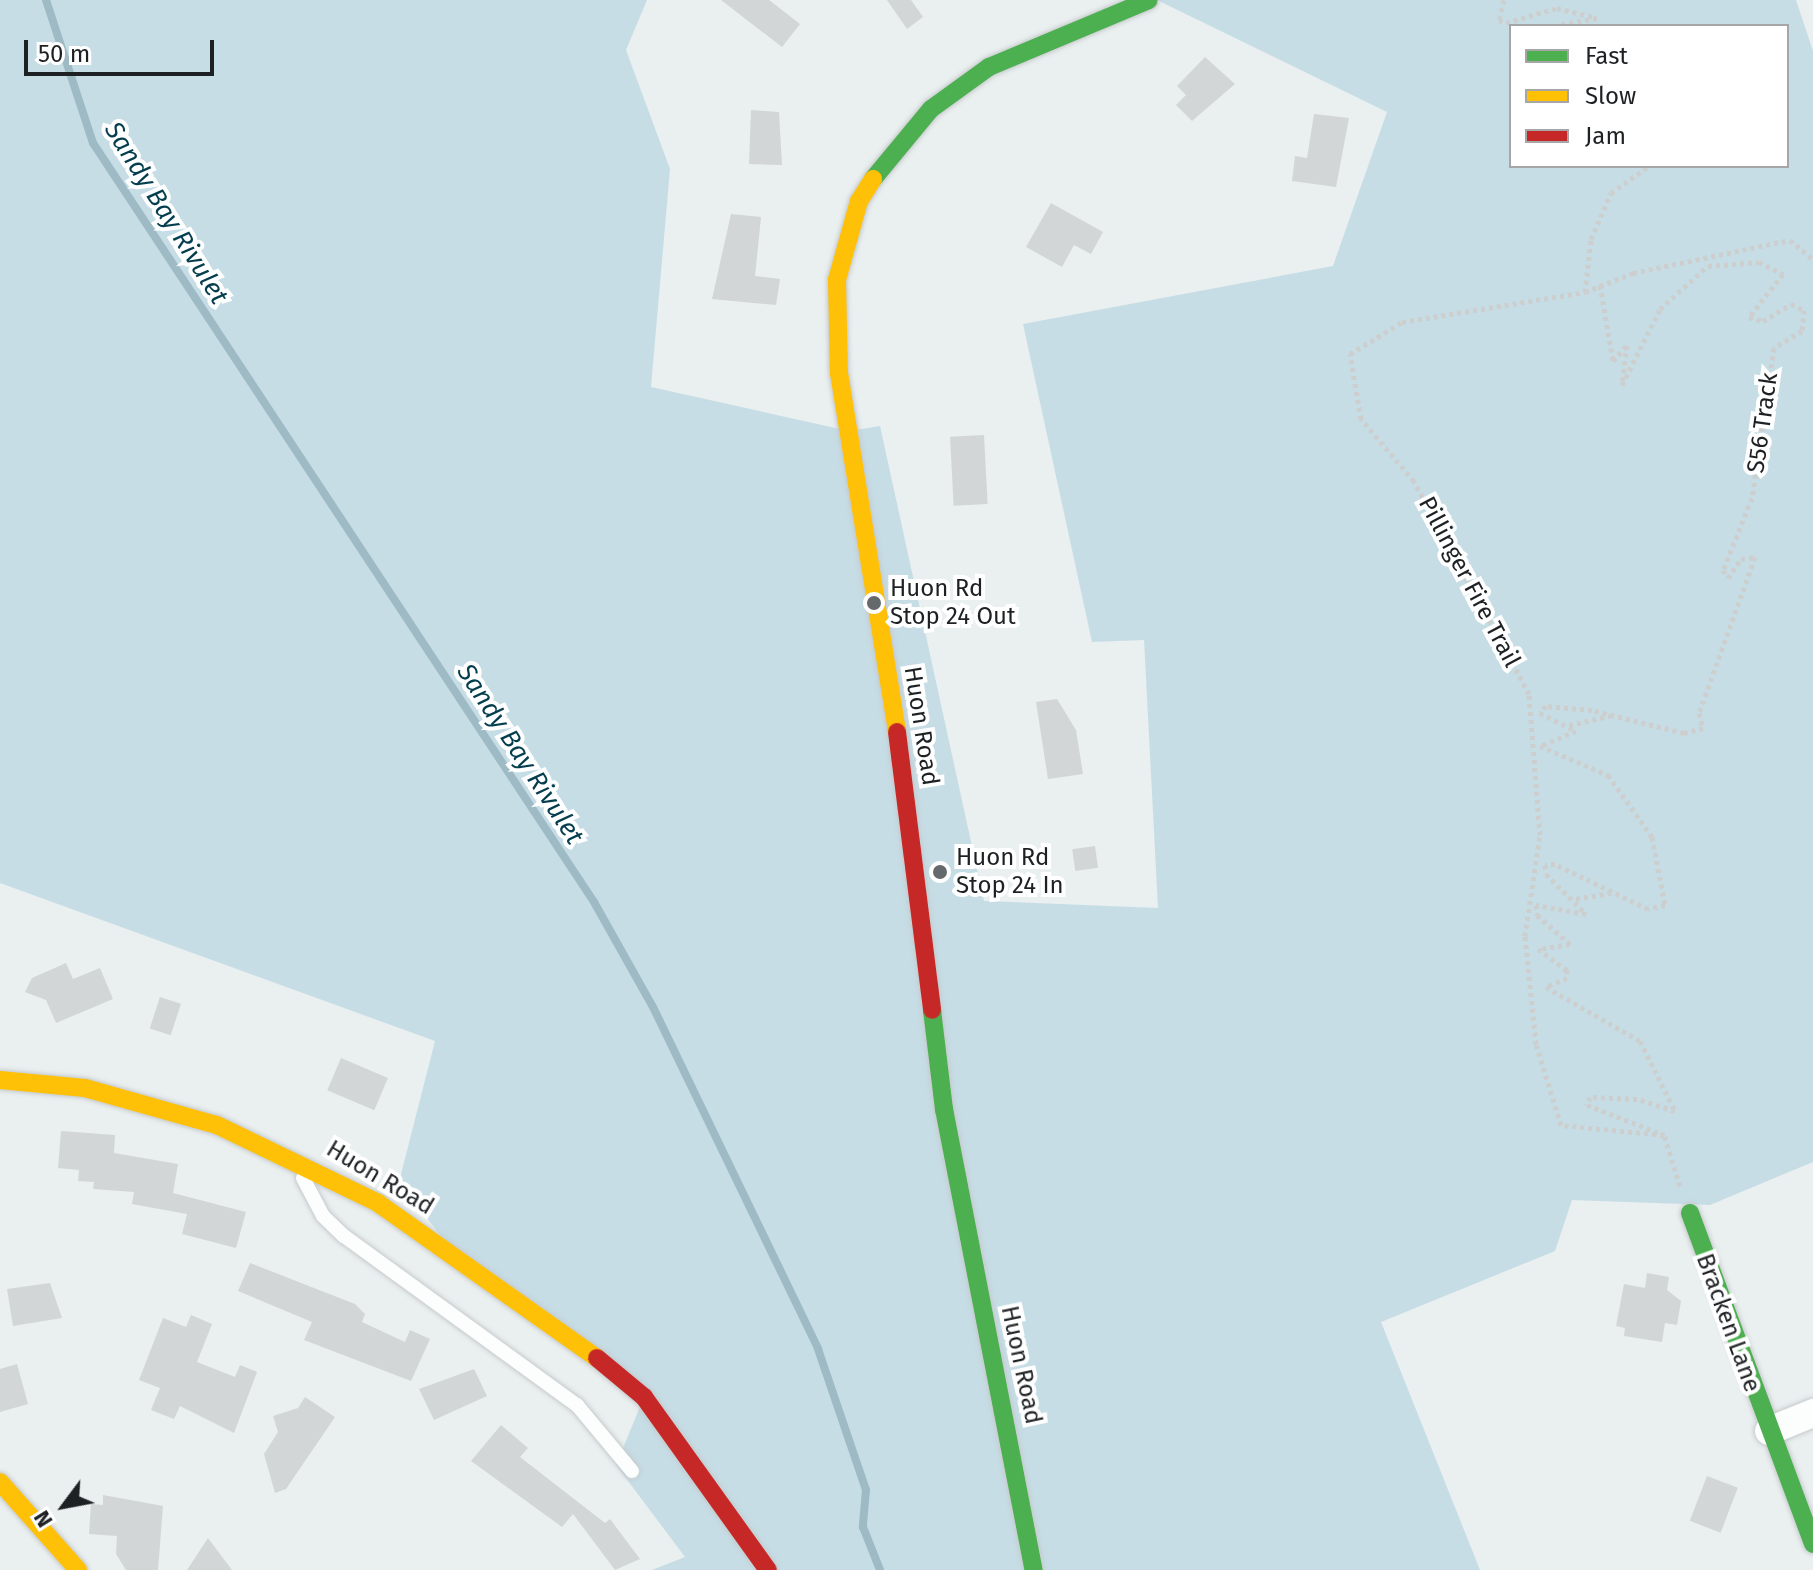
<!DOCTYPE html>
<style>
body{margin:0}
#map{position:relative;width:1813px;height:1570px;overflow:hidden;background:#eaeff0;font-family:"Fira Sans",sans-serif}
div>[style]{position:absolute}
.green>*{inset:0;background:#c6dde6}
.stream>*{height:8px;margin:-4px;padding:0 4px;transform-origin:4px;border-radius:4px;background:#9ebac5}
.building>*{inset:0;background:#d2d6d7;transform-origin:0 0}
.path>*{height:5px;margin-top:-2.5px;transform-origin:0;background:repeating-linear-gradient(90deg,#cdcece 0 4px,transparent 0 8px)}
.roads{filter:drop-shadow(0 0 2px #c6cacb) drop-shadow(0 0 2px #c6cacb)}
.lane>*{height:14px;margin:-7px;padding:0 7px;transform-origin:7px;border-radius:7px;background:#fcfdfd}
.street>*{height:28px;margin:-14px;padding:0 14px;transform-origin:14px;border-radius:14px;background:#fcfdfd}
.fast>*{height:18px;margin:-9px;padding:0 9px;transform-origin:9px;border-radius:9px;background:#4caf50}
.slow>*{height:18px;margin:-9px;padding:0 9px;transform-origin:9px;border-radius:9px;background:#ffc107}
.jam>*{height:18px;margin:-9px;padding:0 9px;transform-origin:9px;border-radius:9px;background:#c62828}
.dots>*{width:22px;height:22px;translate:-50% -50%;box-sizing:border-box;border:4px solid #fff;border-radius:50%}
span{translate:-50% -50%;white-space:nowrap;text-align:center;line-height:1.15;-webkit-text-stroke:8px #fff;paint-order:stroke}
.street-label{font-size:24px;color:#1e2123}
.poi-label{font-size:24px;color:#1e2123}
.left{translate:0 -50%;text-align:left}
.water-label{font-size:26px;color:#043e4e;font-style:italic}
.legend{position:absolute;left:1509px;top:24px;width:280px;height:144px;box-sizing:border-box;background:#fff;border:2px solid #a5a6a7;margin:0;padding:10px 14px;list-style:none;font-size:24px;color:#1e2123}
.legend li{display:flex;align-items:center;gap:16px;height:40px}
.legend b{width:40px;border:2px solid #a5a6a7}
.north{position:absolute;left:24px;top:1466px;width:80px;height:80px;-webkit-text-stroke:6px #fff;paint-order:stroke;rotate:238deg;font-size:22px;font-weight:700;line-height:32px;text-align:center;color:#1e2123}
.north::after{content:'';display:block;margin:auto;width:28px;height:36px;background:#1e2123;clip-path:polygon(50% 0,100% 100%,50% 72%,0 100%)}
.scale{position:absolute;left:24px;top:40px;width:190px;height:36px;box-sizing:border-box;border:4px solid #1e2123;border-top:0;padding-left:10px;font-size:24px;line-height:28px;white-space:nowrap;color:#1e2123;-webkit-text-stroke:6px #fff;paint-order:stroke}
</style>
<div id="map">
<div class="green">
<div style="clip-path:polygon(evenodd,0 0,647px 0,626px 50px,670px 169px,651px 387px,849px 431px,880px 426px,984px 901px,1158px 908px,1144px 640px,1092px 642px,1023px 324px,1333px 266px,1387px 112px,1157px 0,1796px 0,1813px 51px,1813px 1162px,1710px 1205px,1572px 1200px,1555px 1251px,1381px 1322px,1480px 1570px,652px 1570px,685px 1557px,616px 1465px,644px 1397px,454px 1253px,399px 1182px,435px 1041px,0 883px,0 0,1511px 26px,1787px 26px,1787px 166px,1511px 166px,1511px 26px)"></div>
</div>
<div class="stream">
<div style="left:46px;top:0;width:151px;rotate:71.8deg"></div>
<div style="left:93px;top:143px;width:909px;rotate:56.57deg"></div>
<div style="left:594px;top:902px;width:120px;rotate:60.7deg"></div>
<div style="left:653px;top:1007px;width:380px;rotate:64.2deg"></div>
<div style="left:818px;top:1349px;width:149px;rotate:71.2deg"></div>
<div style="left:866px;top:1490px;width:37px;rotate:95deg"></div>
<div style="left:863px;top:1527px;width:46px;rotate:68.4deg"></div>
</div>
<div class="building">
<div style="clip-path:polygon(721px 0,769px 0,800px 24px,782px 47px)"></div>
<div style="clip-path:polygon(887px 0,911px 0,923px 17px,907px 29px)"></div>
<div style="clip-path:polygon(1205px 57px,1235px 84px,1192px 121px,1176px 105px,1186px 95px,1177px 86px)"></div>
<div style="clip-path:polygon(751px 110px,779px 112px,782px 165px,749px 164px)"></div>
<div style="clip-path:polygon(1314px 114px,1349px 118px,1336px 187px,1292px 181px,1295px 156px,1307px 158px)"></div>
<div style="clip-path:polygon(1051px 203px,1103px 232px,1091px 254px,1074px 245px,1062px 267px,1026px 247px)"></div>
<div style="clip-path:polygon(731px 214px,761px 217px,755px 276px,780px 279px,776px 305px,712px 299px)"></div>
<div style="left:984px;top:435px;width:69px;height:34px;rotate:87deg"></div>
<div style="clip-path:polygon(1057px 699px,1076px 730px,1083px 774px,1048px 779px,1036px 702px)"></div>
<div style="left:1095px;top:846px;width:22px;height:23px;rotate:82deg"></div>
<div style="clip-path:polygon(66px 963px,73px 979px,100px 968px,113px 999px,56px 1023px,46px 1000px,25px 992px,32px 978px)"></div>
<div style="left:160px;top:997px;width:22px;height:33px;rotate:18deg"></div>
<div style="left:341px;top:1058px;width:51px;height:35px;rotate:23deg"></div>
<div style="clip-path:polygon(61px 1131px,115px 1135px,114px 1153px,178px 1164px,173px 1193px,246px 1212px,236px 1248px,182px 1234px,187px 1214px,132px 1204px,134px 1192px,93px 1189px,94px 1182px,78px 1181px,79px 1170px,58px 1168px)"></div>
<div style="clip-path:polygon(250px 1263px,355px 1304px,365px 1314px,362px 1322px,405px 1342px,410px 1330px,430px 1339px,411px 1381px,304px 1340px,312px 1322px,238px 1291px)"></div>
<div style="clip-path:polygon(1647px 1273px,1669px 1277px,1667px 1290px,1681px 1301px,1677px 1325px,1665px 1323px,1662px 1342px,1624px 1336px,1625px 1328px,1616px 1326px,1624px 1284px,1645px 1288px)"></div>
<div style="clip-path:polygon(50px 1283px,62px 1318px,13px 1326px,7px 1289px)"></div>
<div style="clip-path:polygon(191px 1315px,212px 1324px,197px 1362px,235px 1377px,240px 1365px,257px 1372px,234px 1433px,180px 1406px,174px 1419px,151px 1410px,160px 1388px,139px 1380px,163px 1318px,186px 1327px)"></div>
<div style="clip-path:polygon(17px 1364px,28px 1404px,0 1412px,0 1369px)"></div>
<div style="clip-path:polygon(474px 1369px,487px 1396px,434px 1420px,419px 1389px)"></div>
<div style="clip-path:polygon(305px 1397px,335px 1417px,286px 1489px,275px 1493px,264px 1454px,278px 1432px,273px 1416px,298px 1408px)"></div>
<div style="clip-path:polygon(501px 1425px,528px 1448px,520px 1457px,605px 1523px,610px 1519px,640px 1559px,615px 1570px,573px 1514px,562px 1527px,471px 1461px)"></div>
<div style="left:1707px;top:1476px;width:33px;height:48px;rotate:21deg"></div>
<div style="clip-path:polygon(103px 1495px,163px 1506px,158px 1570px,126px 1570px,116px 1554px,117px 1536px,89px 1534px,91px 1504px,103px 1505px)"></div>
<div style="clip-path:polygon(208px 1538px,232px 1570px,187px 1570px)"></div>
</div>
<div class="path">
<div style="left:1504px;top:0;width:21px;rotate:104deg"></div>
<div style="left:1499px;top:20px;width:8px;rotate:23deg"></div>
<div style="left:1506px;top:23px;width:53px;rotate:-16.4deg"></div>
<div style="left:1557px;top:8px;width:41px;rotate:14deg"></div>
<div style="left:1597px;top:18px;width:44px;rotate:169.5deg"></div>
<div style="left:1511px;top:53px;width:2px;rotate:90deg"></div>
<div style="left:1600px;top:285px;width:77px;rotate:80.3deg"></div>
<div style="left:1613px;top:361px;width:21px;rotate:-49deg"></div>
<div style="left:1627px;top:345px;width:40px;rotate:97.1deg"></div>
<div style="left:1622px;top:385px;width:85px;rotate:-63.4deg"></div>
<div style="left:1660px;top:309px;width:64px;rotate:-41.9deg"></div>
<div style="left:1708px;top:266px;width:51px;rotate:-4.5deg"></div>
<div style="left:1759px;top:262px;width:27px;rotate:27deg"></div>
<div style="left:1783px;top:274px;width:55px;rotate:128.3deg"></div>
<div style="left:1749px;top:317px;width:15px;rotate:16deg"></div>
<div style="left:1763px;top:321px;width:33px;rotate:-31deg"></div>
<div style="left:1791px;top:304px;width:14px;rotate:25deg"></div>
<div style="left:1804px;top:310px;width:21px;rotate:95deg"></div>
<div style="left:1802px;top:331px;width:33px;rotate:149deg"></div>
<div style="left:1774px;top:348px;width:152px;rotate:98.3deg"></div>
<div style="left:1752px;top:498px;width:78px;rotate:111.9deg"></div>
<div style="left:1723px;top:570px;width:9px;rotate:58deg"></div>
<div style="left:1728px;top:578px;width:23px;rotate:-56deg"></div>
<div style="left:1741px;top:559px;width:14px;rotate:-8deg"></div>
<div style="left:1755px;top:557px;width:166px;rotate:109.7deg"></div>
<div style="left:1699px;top:713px;width:16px;rotate:75deg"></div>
<div style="left:1703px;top:728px;width:20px;rotate:165deg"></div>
<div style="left:1684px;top:733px;width:95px;rotate:-166deg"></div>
<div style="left:1592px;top:710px;width:46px;rotate:-175deg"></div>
<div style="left:1546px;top:706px;width:9px;rotate:131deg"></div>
<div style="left:1540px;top:713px;width:40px;rotate:26.6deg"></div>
<div style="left:1576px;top:731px;width:39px;rotate:157deg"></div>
<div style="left:1540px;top:746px;width:74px;rotate:23.1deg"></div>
<div style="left:1608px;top:775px;width:76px;rotate:54.6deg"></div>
<div style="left:1652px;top:837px;width:69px;rotate:79.2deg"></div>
<div style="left:1665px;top:905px;width:17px;rotate:167deg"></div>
<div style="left:1648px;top:909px;width:103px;rotate:-154.2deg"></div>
<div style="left:1555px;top:864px;width:10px;rotate:174deg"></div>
<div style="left:1545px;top:865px;width:9px;rotate:84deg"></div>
<div style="left:1546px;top:874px;width:57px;rotate:45deg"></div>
<div style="left:1586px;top:914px;width:51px;rotate:-169.8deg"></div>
<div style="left:1536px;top:905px;width:10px;rotate:84deg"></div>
<div style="left:1537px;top:915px;width:44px;rotate:41.3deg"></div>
<div style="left:1570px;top:944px;width:32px;rotate:171deg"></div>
<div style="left:1538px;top:949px;width:36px;rotate:36deg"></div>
<div style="left:1567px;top:970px;width:8px;rotate:90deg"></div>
<div style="left:1567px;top:978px;width:23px;rotate:157deg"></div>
<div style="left:1546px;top:987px;width:108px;rotate:29.9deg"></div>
<div style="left:1640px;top:1041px;width:78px;rotate:63.4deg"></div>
<div style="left:1675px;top:1111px;width:40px;rotate:-162deg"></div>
<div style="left:1637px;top:1099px;width:47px;rotate:-177.6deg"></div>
<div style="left:1590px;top:1097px;width:9px;rotate:111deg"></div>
<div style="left:1587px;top:1105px;width:83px;rotate:21.3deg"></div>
<div style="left:1585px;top:292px;width:53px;rotate:-83.5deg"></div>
<div style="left:1591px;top:239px;width:50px;rotate:-66.5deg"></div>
<div style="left:1611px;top:193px;width:47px;rotate:-35.4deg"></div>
<div style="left:1569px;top:725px;width:42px;rotate:-12.4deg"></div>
<div style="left:1576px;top:899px;width:39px;rotate:-10deg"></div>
<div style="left:1680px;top:1186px;width:53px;rotate:-107.4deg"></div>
<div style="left:1664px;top:1135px;width:103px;rotate:-174.5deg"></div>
<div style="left:1561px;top:1125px;width:85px;rotate:-107.2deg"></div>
<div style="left:1536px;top:1044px;width:109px;rotate:-95.8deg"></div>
<div style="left:1525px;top:936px;width:102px;rotate:-81.6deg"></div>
<div style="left:1540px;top:835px;width:141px;rotate:-94.5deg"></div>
<div style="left:1529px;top:694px;width:242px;rotate:-118.4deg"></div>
<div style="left:1414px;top:481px;width:82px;rotate:-130.5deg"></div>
<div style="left:1361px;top:419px;width:66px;rotate:-99.6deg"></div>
<div style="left:1350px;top:354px;width:61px;rotate:-31.6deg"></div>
<div style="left:1402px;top:322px;width:185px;rotate:-9.3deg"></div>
<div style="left:1585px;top:292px;width:52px;rotate:-21.6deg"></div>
<div style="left:1633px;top:273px;width:160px;rotate:-11.9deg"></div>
<div style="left:1790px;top:240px;width:30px;rotate:40deg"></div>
</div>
<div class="roads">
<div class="lane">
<div style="left:303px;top:1178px;width:43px;rotate:62.2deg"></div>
<div style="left:323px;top:1216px;width:29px;rotate:44deg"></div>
<div style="left:344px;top:1236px;width:288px;rotate:36deg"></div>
<div style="left:577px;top:1405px;width:86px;rotate:50.2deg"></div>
</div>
<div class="street">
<div style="left:1769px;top:1431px;width:48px;rotate:-22.2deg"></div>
</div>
<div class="fast">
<div style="left:873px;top:179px;width:91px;rotate:-50.4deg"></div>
<div style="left:931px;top:109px;width:72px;rotate:-35.9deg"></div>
<div style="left:989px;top:67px;width:173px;rotate:-22.7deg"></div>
<div style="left:932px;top:1010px;width:100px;rotate:83.1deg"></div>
<div style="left:944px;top:1109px;width:470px;rotate:79deg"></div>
<div style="left:1690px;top:1213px;width:353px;rotate:69.6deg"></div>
</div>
<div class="slow">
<div style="left:873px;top:179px;width:26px;rotate:122deg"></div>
<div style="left:859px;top:201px;width:82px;rotate:105.6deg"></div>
<div style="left:837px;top:280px;width:93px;rotate:88.8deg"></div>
<div style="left:839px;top:373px;width:364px;rotate:80.8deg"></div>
<div style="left:0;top:1080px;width:85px;rotate:5.4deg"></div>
<div style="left:85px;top:1088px;width:137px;rotate:15.7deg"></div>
<div style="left:217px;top:1125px;width:179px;rotate:25.8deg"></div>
<div style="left:378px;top:1203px;width:268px;rotate:35.3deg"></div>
<div style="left:0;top:1482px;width:118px;rotate:48.4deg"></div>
</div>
<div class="jam">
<div style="left:897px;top:732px;width:280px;rotate:82.8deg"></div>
<div style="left:597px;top:1358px;width:61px;rotate:39.7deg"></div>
<div style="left:644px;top:1397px;width:213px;rotate:54.4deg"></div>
</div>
</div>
<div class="dots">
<div style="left:874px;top:603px;background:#65696b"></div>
<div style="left:940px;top:872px;background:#65696b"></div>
</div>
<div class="street-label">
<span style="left:1763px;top:423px;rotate:-82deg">S56 Track</span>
<span style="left:1469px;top:582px;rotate:62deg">Pillinger Fire Trail</span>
<span style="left:921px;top:726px;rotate:81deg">Huon Road</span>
<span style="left:380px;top:1178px;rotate:31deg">Huon Road</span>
<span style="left:1728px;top:1323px;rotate:70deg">Bracken Lane</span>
<span style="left:1021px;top:1365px;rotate:78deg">Huon Road</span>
</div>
<div class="poi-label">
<span class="left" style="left:890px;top:603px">Huon Rd<br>Stop 24 Out</span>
<span class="left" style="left:956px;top:872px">Huon Rd<br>Stop 24 In</span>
</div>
<div class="water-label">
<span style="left:166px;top:213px;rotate:58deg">Sandy Bay Rivulet</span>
<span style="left:520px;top:754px;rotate:57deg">Sandy Bay Rivulet</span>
</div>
<ul class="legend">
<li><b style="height:10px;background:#4caf50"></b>Fast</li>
<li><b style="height:10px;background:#ffc107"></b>Slow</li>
<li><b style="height:10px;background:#c62828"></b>Jam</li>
</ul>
<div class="north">N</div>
<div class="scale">50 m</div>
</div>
